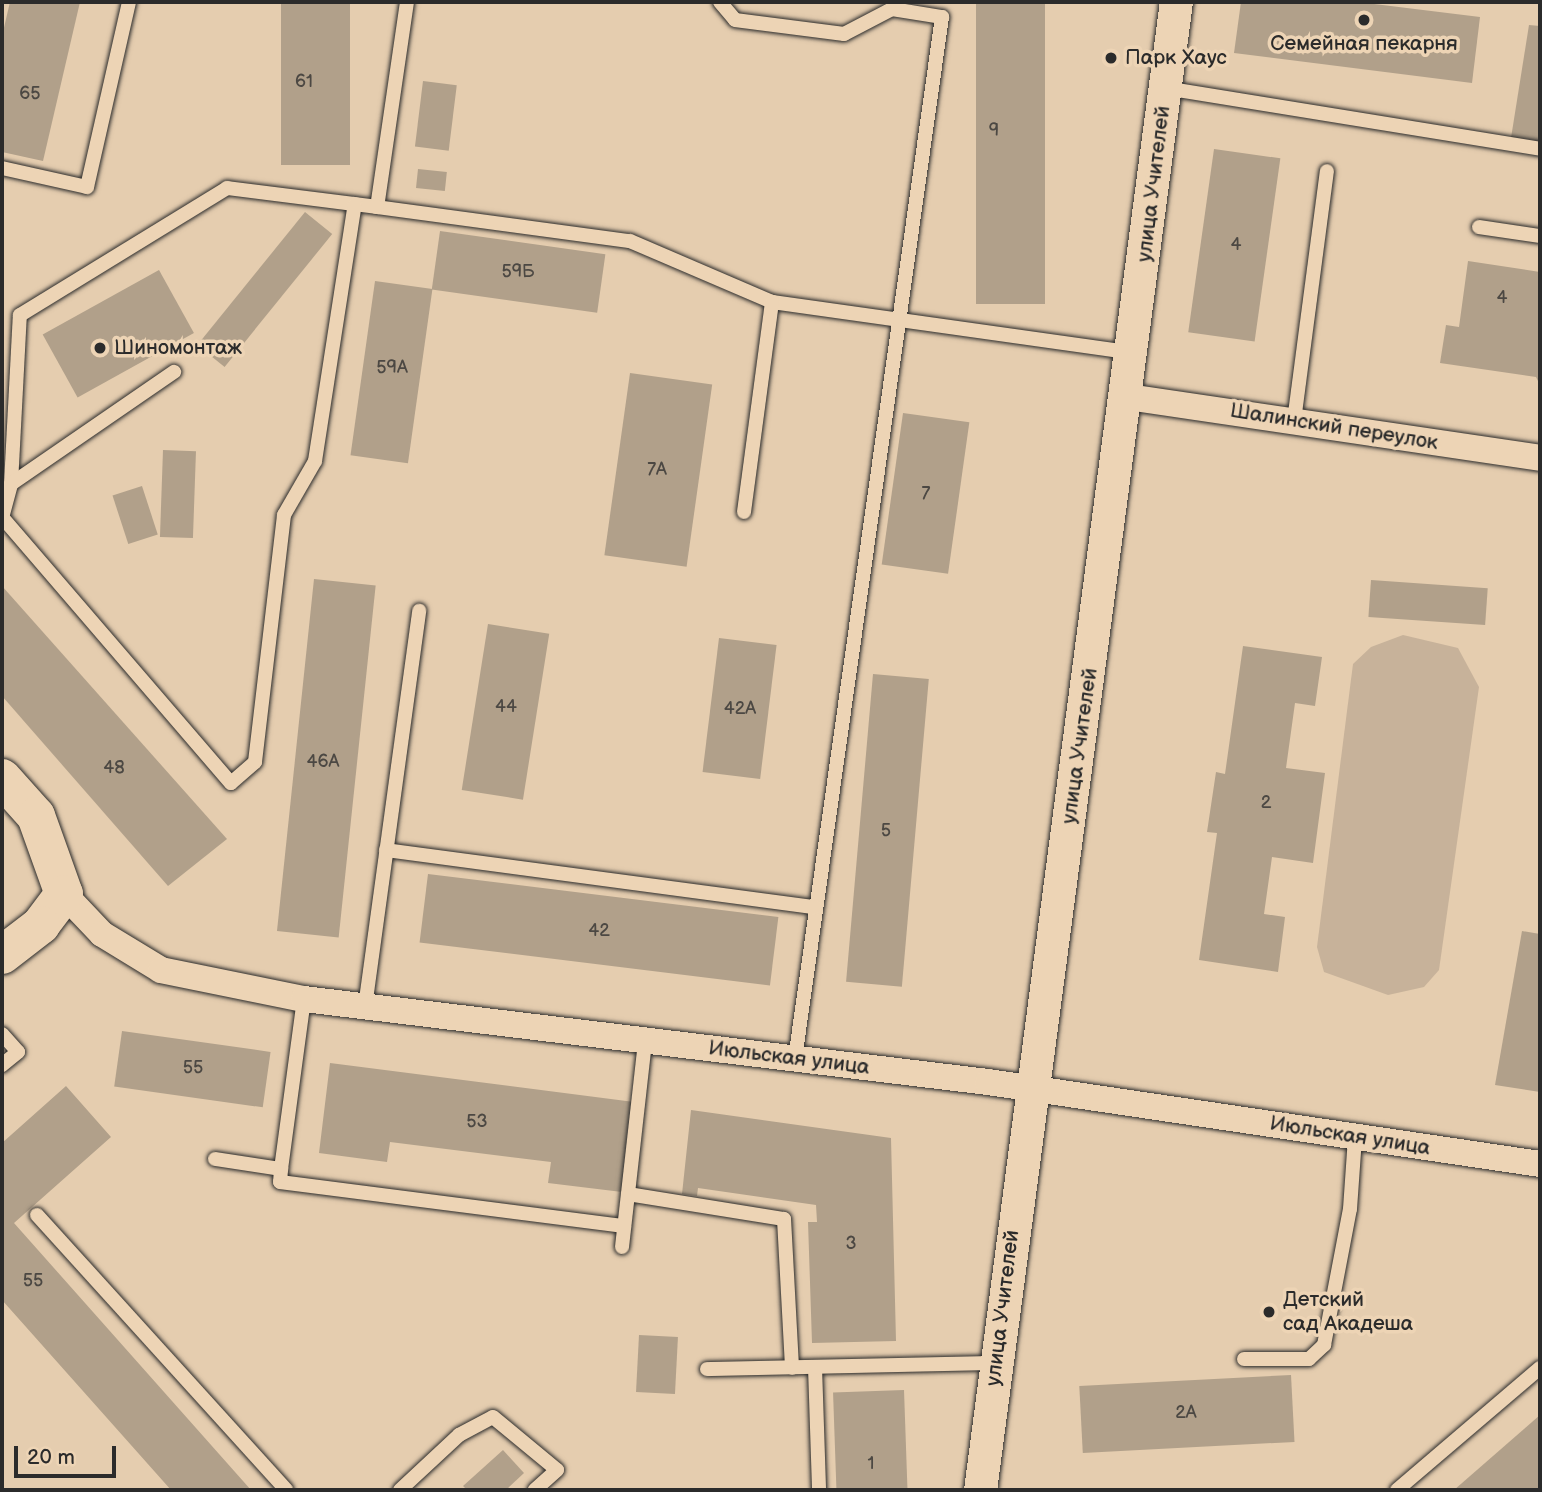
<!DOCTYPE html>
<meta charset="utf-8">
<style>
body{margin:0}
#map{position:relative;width:1542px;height:1492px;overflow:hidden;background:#e5cdaf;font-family:"Balsamiq Sans",sans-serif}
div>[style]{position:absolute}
.green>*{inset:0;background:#c7b29a}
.building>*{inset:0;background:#b1a08a;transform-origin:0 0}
.roads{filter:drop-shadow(0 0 2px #2b2b2b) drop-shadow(0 0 2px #2b2b2b)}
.service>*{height:14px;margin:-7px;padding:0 7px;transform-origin:7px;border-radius:7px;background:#edd4b5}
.minor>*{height:26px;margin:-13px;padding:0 13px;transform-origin:13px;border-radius:13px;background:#edd4b5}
.tertiary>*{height:33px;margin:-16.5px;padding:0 16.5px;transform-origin:16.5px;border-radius:16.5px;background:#edd4b5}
.secondary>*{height:38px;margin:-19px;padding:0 19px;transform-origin:19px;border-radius:19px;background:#edd4b5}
.dots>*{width:19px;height:19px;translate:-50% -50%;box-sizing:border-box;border:4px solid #edd4b5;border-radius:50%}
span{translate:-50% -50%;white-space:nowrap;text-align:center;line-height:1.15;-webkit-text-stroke:7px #edd4b5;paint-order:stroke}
.number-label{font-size:18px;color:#4c4843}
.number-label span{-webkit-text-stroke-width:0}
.poi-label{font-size:21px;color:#2b2b2b}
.left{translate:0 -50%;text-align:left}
.street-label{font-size:21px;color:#2b2b2b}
.frame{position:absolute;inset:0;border:4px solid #2b2b2b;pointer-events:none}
.scale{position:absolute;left:14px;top:1446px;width:102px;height:32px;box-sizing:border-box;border:4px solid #2b2b2b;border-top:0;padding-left:9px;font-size:21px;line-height:24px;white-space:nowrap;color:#2b2b2b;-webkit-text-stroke:5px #edd4b5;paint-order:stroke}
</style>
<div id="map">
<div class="green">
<div style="clip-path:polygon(1403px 635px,1458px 648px,1479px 687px,1439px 970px,1424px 987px,1388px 995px,1324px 972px,1317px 947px,1353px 664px,1371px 647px)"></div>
</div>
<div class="building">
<div style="clip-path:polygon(10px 2px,80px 2px,43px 161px,2px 152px,2px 36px)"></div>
<div style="left:281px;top:2px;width:69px;height:163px"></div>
<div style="left:976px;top:2px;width:69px;height:302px"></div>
<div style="clip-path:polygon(1241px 2px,1358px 2px,1480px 17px,1472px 83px,1234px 53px)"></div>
<div style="clip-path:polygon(1529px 25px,1540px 26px,1540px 142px,1511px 138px)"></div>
<div style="left:423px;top:81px;width:34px;height:66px;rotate:7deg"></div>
<div style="left:1214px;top:149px;width:67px;height:185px;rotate:8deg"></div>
<div style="left:418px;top:169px;width:29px;height:19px;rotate:6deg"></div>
<div style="left:305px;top:212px;width:35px;height:171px;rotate:39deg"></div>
<div style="left:440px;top:231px;width:167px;height:59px;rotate:8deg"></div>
<div style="clip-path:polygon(1468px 261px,1540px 272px,1540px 385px,1536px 377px,1440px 363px,1446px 325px,1459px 327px)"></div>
<div style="left:159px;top:270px;width:72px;height:133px;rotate:61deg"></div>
<div style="left:375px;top:281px;width:58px;height:176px;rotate:8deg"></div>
<div style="left:630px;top:373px;width:83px;height:184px;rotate:8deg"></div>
<div style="left:903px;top:413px;width:67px;height:153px;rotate:8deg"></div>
<div style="left:163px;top:450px;width:33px;height:87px;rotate:2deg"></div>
<div style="left:142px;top:486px;width:51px;height:31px;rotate:72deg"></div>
<div style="left:314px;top:579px;width:62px;height:354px;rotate:6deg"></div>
<div style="left:1371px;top:580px;width:117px;height:37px;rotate:4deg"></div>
<div style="clip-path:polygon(2px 586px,227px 839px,168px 886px,2px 696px)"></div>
<div style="left:488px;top:624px;width:62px;height:168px;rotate:9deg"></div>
<div style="left:719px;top:638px;width:58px;height:135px;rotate:7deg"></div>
<div style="clip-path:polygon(1243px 646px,1322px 657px,1315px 706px,1295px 703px,1286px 768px,1325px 773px,1313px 863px,1272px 857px,1264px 914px,1285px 917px,1278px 972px,1199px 960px,1217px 833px,1207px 832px,1216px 772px,1225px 774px)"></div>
<div style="left:873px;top:674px;width:56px;height:309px;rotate:5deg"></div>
<div style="left:428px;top:874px;width:353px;height:69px;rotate:7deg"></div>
<div style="clip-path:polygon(1522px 931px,1540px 934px,1540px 1092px,1495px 1085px)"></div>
<div style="left:122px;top:1031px;width:150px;height:56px;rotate:8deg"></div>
<div style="clip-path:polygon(330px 1063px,634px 1102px,622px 1192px,548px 1183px,551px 1162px,390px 1142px,387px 1162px,319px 1153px)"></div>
<div style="clip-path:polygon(66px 1086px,111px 1137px,14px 1223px,251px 1490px,171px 1490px,2px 1300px,2px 1143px)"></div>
<div style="clip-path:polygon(691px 1110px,891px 1138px,896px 1341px,812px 1343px,808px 1222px,817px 1222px,816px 1205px,698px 1188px,697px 1196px,682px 1194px)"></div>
<div style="left:639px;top:1335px;width:39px;height:57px;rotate:3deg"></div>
<div style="left:1291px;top:1375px;width:67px;height:212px;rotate:87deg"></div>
<div style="left:904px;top:1390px;width:100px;height:71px;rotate:88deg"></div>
<div style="clip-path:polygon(1540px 1415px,1540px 1490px,1454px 1490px)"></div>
<div style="clip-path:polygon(503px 1450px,524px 1473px,506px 1490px,467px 1490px,463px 1486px)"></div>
</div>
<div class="roads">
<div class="service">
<div style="left:407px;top:2px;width:207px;rotate:98.3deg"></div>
<div style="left:377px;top:207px;width:255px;rotate:7.7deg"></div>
<div style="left:630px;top:241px;width:155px;rotate:23.2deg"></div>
<div style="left:772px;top:302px;width:361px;rotate:8deg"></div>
<div style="left:720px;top:2px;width:23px;rotate:50deg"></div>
<div style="left:735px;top:20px;width:110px;rotate:7.3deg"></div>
<div style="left:844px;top:34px;width:54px;rotate:-27.5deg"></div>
<div style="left:892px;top:9px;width:51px;rotate:9.1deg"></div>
<div style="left:942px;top:17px;width:1052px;rotate:98.03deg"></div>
<div style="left:1165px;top:88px;width:380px;rotate:9.2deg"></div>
<div style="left:2px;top:168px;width:87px;rotate:12.6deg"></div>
<div style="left:87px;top:187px;width:190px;rotate:-77.2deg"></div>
<div style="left:1479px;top:227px;width:62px;rotate:8.4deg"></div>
<div style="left:1294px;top:421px;width:252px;rotate:-82.5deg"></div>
<div style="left:11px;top:484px;width:169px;rotate:-87deg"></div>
<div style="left:20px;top:315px;width:243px;rotate:-31.5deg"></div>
<div style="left:227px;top:188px;width:151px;rotate:7.2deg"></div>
<div style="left:744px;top:512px;width:212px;rotate:-82.4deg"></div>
<div style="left:2px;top:517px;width:351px;rotate:49.3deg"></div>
<div style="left:231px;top:783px;width:32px;rotate:-41deg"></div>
<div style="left:255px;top:762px;width:249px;rotate:-83.3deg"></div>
<div style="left:284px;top:515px;width:62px;rotate:-60.1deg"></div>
<div style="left:315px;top:461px;width:260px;rotate:-81.2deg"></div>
<div style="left:2px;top:518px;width:35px;rotate:-75deg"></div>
<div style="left:11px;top:484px;width:198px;rotate:-34.5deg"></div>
<div style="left:386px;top:850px;width:433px;rotate:7.6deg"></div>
<div style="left:365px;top:1007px;width:400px;rotate:-82.2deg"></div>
<div style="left:2px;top:1034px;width:24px;rotate:48deg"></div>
<div style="left:18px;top:1052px;width:21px;rotate:141deg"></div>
<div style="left:215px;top:1159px;width:67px;rotate:8.6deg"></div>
<div style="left:281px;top:1169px;width:172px;rotate:-82.3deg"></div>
<div style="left:281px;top:1169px;width:13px;rotate:94deg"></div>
<div style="left:280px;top:1182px;width:347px;rotate:7.3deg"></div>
<div style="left:628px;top:1194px;width:158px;rotate:9.1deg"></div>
<div style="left:784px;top:1219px;width:149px;rotate:86.9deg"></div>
<div style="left:37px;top:1215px;width:371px;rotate:47.8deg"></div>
<div style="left:622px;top:1247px;width:207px;rotate:-83.6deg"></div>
<div style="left:1244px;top:1359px;width:65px"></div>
<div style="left:1309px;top:1359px;width:21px;rotate:-43deg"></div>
<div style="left:1324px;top:1345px;width:138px;rotate:-79.2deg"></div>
<div style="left:1350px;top:1209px;width:72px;rotate:-86deg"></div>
<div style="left:815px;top:1367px;width:123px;rotate:88.1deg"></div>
<div style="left:707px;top:1369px;width:289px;rotate:-1.2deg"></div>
<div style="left:400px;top:1490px;width:81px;rotate:-43deg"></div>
<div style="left:459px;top:1435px;width:38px;rotate:-28deg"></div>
<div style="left:493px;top:1417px;width:83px;rotate:39.6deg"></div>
<div style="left:557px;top:1470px;width:30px;rotate:138deg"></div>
<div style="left:1397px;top:1490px;width:188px;rotate:-40.5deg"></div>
</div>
<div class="minor">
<div style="left:1128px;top:397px;width:416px;rotate:8.4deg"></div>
<div style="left:64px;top:894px;width:55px;rotate:46.5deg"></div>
<div style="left:102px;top:934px;width:69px;rotate:31.4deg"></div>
<div style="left:161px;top:970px;width:146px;rotate:11.5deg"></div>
<div style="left:304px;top:999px;width:689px;rotate:6.92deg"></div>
<div style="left:988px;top:1082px;width:558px;rotate:8.45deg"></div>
</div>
<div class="tertiary">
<div style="left:980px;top:1490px;width:1501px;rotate:-82.5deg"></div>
</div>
<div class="secondary">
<div style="left:2px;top:778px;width:51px;rotate:48.2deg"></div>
<div style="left:36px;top:816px;width:83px;rotate:70.3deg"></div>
<div style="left:64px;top:894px;width:39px;rotate:127deg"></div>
<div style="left:41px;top:925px;width:49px;rotate:142.4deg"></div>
</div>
</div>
<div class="dots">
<div style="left:1364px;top:20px;background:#2b2b2b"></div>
<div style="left:1111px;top:58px;background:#2b2b2b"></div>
<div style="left:100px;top:348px;background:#2b2b2b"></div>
<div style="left:1269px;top:1312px;background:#2b2b2b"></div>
</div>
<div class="number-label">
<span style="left:304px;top:82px">61</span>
<span style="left:30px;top:94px">65</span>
<span style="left:994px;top:131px">9</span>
<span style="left:1236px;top:245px">4</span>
<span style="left:518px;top:272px">59Б</span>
<span style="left:1502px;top:298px">4</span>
<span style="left:392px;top:368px">59А</span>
<span style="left:657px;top:470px">7А</span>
<span style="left:926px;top:494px">7</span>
<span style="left:506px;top:707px">44</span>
<span style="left:740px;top:709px">42А</span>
<span style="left:323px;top:762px">46А</span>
<span style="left:114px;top:768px">48</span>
<span style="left:1266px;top:803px">2</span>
<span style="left:886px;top:831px">5</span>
<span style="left:599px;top:931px">42</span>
<span style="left:193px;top:1068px">55</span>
<span style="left:477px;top:1122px">53</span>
<span style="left:851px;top:1244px">3</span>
<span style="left:33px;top:1281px">55</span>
<span style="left:1186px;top:1413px">2А</span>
<span style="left:871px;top:1464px">1</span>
</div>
<div class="poi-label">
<span style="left:1364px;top:44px">Семейная пекарня</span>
<span class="left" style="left:1125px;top:58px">Парк Хаус</span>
<span class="left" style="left:114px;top:348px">Шиномонтаж</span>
<span class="left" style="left:1283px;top:1312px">Детский<br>сад Акадеша</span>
</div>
<div class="street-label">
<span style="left:1154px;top:184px;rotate:-83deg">улица Учителей</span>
<span style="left:1334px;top:427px;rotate:9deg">Шалинский переулок</span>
<span style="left:1080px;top:746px;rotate:-82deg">улица Учителей</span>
<span style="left:789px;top:1058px;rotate:7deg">Июльская улица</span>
<span style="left:1350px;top:1136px;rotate:9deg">Июльская улица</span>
<span style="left:1003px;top:1308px;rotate:-83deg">улица Учителей</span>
</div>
<div class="frame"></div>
<div class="scale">20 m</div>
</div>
